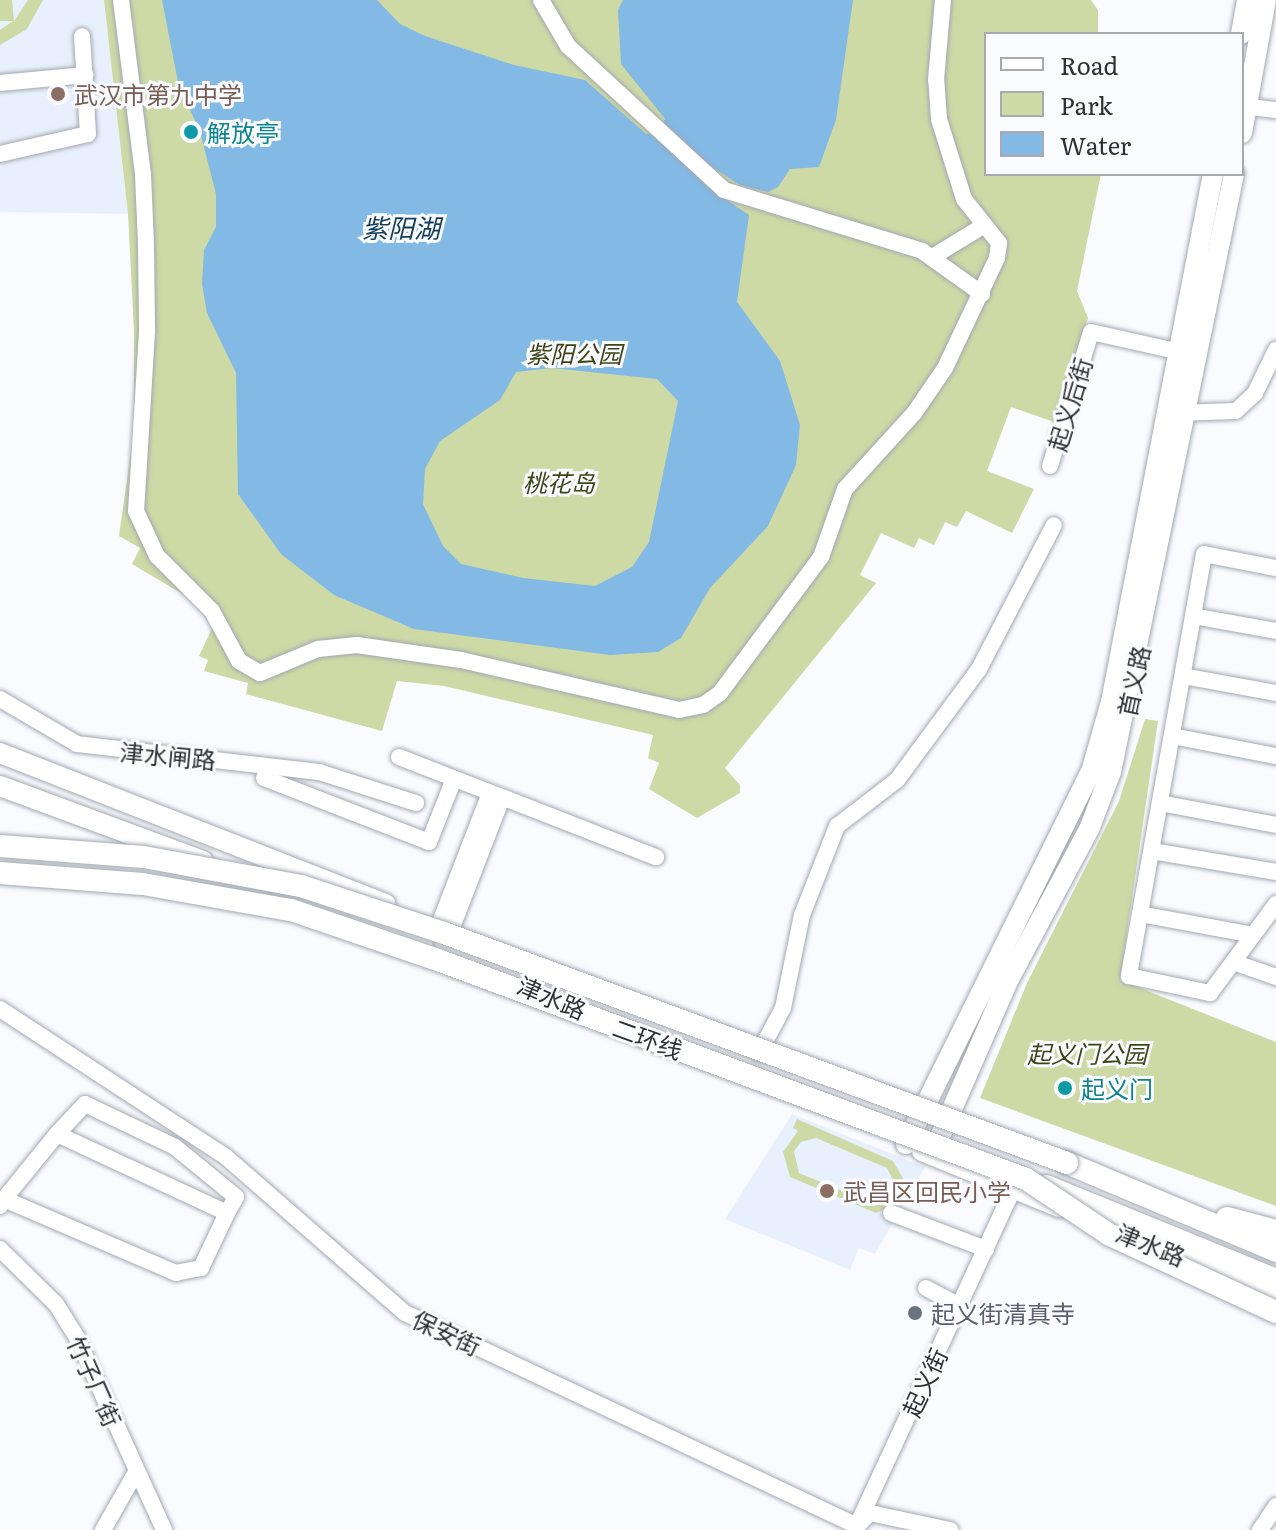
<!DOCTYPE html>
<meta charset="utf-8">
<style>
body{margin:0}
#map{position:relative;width:1276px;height:1530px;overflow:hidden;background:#f9fbff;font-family:Literata,"Noto Sans SC",serif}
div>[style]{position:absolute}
.built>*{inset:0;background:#e9f0fd}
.green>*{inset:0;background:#cedaa5}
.water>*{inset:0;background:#82b9e5}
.roads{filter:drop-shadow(0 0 2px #a3a8b1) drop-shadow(0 0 2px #a3a8b1)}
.minor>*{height:16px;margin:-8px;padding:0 8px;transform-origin:8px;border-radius:8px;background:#fff}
.major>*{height:20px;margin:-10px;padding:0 10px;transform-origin:10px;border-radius:10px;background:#fff}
.highway>*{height:22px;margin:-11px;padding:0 11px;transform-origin:11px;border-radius:11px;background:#fff}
.bridges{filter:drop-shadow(0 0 2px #a3a8b1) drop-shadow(0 0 2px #a3a8b1)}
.highway-bridge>*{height:22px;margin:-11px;padding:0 11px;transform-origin:11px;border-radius:11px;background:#fff}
.dots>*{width:22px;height:22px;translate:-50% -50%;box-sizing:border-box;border:4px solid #f9fbff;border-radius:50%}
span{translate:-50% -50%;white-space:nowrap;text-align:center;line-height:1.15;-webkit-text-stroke:6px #f9fbff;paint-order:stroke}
.education-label{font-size:24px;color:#785e54}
.left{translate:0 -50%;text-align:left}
.culture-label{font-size:24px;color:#0d838f}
.park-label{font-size:24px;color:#3d4415;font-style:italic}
.street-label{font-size:24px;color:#303135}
.worship-label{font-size:24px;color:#5b616d}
.water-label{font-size:26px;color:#133e5b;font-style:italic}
.legend{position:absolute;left:984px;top:32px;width:260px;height:144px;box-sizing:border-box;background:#f9fbff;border:2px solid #a9aaae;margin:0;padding:10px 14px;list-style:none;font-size:24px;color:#303135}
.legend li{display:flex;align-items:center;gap:16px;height:40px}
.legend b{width:40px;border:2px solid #a9aaae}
</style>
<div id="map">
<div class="built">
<div style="clip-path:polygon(0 0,104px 0,128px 214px,0 212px)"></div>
<div style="clip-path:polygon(792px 1114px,925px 1167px,875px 1254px,859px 1248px,850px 1270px,725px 1219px)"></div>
</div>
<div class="green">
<div style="clip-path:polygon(0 0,12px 0,14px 21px,28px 0,43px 0,27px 29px,0 45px,0 30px,13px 21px,0 21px)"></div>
<div style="clip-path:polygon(104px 0,1091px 0,1098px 10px,1098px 34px,986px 34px,986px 174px,1101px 174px,1077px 291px,1088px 318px,1054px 422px,1011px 407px,987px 471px,1034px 489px,1012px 533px,966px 511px,957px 527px,945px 522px,934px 545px,919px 538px,914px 548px,881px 533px,860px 575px,876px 583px,725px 768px,740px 785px,740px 793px,697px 818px,649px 789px,659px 763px,648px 758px,653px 735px,444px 686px,397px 681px,382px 731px,246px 694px,248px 683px,204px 671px,208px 660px,199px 656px,213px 626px,196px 602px,132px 564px,140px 548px,119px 536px,134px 430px,134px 331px,128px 214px)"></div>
<div style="clip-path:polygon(1145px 719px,1158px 721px,1120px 980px,1276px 1042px,1276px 1206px,980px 1098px,1027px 983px,1119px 801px)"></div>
<div style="clip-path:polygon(evenodd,797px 1119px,893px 1161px,904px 1180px,897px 1202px,876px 1213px,790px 1177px,783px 1152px,798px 1131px,793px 1128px,797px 1119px,816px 1138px,887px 1168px,893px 1180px,890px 1194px,872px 1203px,799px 1173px,794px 1151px,801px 1142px,816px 1138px)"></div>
</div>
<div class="water">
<div style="clip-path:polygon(evenodd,162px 0,377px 0,400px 24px,425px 36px,514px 65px,585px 80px,646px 134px,656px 134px,665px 119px,621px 64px,618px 10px,623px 0,853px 0,836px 120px,819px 167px,790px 169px,778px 187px,768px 192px,740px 185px,695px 156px,687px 164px,712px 190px,749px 215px,737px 302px,780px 361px,800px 425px,796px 465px,768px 526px,710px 588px,681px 638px,658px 652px,610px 655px,414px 629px,334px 595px,281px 554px,238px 494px,236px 373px,207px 313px,202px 284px,204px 250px,216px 227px,216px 194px,200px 132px,178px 82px,162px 0,552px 368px,657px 379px,678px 401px,649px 542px,632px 567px,595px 586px,523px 578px,461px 564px,443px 546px,423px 504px,425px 469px,440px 441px,500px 400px,516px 372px,552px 368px)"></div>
</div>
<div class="roads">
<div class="minor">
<div style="left:121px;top:0;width:176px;rotate:82.8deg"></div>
<div style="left:143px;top:175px;width:70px;rotate:87.5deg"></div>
<div style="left:146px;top:245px;width:87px;rotate:89.3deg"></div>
<div style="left:147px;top:332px;width:179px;rotate:93.5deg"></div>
<div style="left:136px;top:511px;width:50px;rotate:65deg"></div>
<div style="left:157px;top:556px;width:78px;rotate:45deg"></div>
<div style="left:212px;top:611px;width:57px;rotate:61.6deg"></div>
<div style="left:239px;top:661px;width:24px;rotate:30deg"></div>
<div style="left:260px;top:673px;width:63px;rotate:-22.5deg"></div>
<div style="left:318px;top:649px;width:39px;rotate:-6deg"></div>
<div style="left:357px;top:645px;width:105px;rotate:8.2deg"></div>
<div style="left:461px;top:660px;width:224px;rotate:12.9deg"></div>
<div style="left:679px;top:710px;width:25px;rotate:-12deg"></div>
<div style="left:703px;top:705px;width:21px;rotate:-35deg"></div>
<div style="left:720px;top:693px;width:169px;rotate:-53.4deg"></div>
<div style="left:821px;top:557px;width:72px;rotate:-70.6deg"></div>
<div style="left:845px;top:489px;width:104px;rotate:-47.7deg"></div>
<div style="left:915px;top:412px;width:53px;rotate:-55.7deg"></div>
<div style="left:945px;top:368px;width:122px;rotate:-64.7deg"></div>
<div style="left:997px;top:258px;width:15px;rotate:-82deg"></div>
<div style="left:999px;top:243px;width:56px;rotate:-128.5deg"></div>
<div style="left:964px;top:199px;width:84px;rotate:-107.4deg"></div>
<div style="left:939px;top:119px;width:39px;rotate:-94deg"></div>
<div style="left:936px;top:80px;width:80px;rotate:-85deg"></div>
<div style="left:541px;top:0;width:53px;rotate:59.6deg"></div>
<div style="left:568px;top:46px;width:212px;rotate:42.7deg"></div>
<div style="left:724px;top:190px;width:207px;rotate:17.1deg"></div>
<div style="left:922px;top:251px;width:74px;rotate:35.6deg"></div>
<div style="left:0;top:83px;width:86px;rotate:-5.3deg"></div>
<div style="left:1242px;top:106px;width:34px;rotate:7deg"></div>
<div style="left:0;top:154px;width:90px;rotate:-12.8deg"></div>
<div style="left:88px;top:134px;width:98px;rotate:-93.5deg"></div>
<div style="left:934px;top:256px;width:57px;rotate:-31.5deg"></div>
<div style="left:1175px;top:413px;width:61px;rotate:-1.9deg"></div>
<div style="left:1236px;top:411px;width:26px;rotate:-43deg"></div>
<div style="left:1255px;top:393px;width:48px;rotate:-64deg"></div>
<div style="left:1050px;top:466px;width:140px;rotate:-73deg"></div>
<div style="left:1091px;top:332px;width:87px;rotate:12.6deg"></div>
<div style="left:1276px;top:568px;width:73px;rotate:-169deg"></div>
<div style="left:1204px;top:554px;width:429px;rotate:100.1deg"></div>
<div style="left:1129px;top:976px;width:83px;rotate:11.9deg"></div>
<div style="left:1210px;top:993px;width:111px;rotate:-53.4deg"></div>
<div style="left:1193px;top:616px;width:84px;rotate:10.2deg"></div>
<div style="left:1183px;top:676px;width:95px;rotate:10.4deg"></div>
<div style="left:0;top:699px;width:89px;rotate:30.3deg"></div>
<div style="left:77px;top:744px;width:244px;rotate:6.6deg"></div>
<div style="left:319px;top:772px;width:102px;rotate:17.7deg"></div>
<div style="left:1172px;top:736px;width:106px;rotate:10.9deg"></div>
<div style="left:399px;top:757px;width:276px;rotate:21.3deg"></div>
<div style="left:264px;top:778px;width:177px;rotate:21.2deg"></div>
<div style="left:429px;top:842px;width:68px;rotate:-68.4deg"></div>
<div style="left:1160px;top:803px;width:118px;rotate:10.7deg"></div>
<div style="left:1152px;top:851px;width:126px;rotate:9.6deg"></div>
<div style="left:1140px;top:914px;width:115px;rotate:10.5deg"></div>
<div style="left:439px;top:925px;width:142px;rotate:-68.9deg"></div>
<div style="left:451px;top:930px;width:142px;rotate:-68.9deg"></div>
<div style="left:1233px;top:962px;width:46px;rotate:19.2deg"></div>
<div style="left:0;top:1009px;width:270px;rotate:33.2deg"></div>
<div style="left:226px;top:1157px;width:237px;rotate:41.1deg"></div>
<div style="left:405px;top:1313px;width:500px;rotate:25.2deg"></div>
<div style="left:857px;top:1526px;width:18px;rotate:-45deg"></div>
<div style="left:870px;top:1513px;width:82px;rotate:12deg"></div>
<div style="left:759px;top:1053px;width:51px;rotate:-61.9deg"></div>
<div style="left:783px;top:1008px;width:95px;rotate:-78.5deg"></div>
<div style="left:802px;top:915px;width:96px;rotate:-68.5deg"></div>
<div style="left:837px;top:826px;width:76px;rotate:-37.5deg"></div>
<div style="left:897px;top:780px;width:138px;rotate:-53.5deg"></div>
<div style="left:979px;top:669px;width:162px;rotate:-62.5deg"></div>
<div style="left:57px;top:1134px;width:41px;rotate:-47deg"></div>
<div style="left:85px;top:1104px;width:100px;rotate:25.5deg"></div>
<div style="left:175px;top:1147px;width:79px;rotate:39.3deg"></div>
<div style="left:236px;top:1197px;width:18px;rotate:119deg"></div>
<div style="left:0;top:1206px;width:8px;rotate:-60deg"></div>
<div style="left:4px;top:1199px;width:84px;rotate:-50.8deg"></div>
<div style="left:57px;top:1134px;width:187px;rotate:24.9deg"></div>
<div style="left:227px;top:1213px;width:61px;rotate:115.3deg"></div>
<div style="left:201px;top:1268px;width:25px;rotate:169deg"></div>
<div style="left:176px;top:1273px;width:187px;rotate:-156.7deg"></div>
<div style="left:891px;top:1213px;width:102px;rotate:20.8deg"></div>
<div style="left:0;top:1249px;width:78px;rotate:44.5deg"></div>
<div style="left:56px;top:1304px;width:40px;rotate:58deg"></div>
<div style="left:77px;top:1338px;width:211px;rotate:65.6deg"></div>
<div style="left:926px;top:1288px;width:38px;rotate:28deg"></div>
<div style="left:859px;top:1521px;width:366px;rotate:-65.1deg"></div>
<div style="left:103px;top:1530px;width:64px;rotate:-60.3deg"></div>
<div style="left:1260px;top:1530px;width:29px;rotate:-56deg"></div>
</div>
<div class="major">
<div style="left:1241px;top:34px;width:35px;rotate:-80deg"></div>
<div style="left:1242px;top:133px;width:135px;rotate:-79.8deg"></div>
<div style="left:0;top:753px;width:414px;rotate:21.4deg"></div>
<div style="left:0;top:786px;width:216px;rotate:20.3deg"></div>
<div style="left:281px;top:890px;width:152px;rotate:21.2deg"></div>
<div style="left:906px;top:1144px;width:415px;rotate:-63.6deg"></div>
<div style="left:1091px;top:772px;width:73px;rotate:-74.1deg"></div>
<div style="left:1111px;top:702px;width:538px;rotate:-79.07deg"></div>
<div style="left:922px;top:1151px;width:148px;rotate:22.2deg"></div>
<div style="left:932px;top:1155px;width:192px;rotate:-66.4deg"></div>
<div style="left:1009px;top:979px;width:172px;rotate:-61.9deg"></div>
<div style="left:1090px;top:827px;width:59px;rotate:-69.1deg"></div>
<div style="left:1111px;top:772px;width:611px;rotate:-78.38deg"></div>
<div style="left:1163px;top:1249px;width:122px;rotate:21.7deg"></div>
</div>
<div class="highway">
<div style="left:1067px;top:1163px;width:227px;rotate:22.8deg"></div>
<div style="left:1046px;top:1186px;width:248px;rotate:22.2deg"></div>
<div style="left:1227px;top:1218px;width:51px;rotate:14.9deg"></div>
</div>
</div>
<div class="bridges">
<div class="highway-bridge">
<div style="left:0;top:846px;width:144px;rotate:4.4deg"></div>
<div style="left:144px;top:857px;width:160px;rotate:10.5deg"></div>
<div style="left:301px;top:886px;width:151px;rotate:18.2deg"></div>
<div style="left:444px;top:933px;width:664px;rotate:20.26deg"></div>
<div style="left:0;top:873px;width:143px;rotate:4.4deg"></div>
<div style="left:143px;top:884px;width:150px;rotate:10deg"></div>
<div style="left:291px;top:910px;width:155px;rotate:18.8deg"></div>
<div style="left:438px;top:960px;width:627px;rotate:20.43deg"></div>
<div style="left:1026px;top:1179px;width:101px;rotate:33.7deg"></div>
<div style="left:1110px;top:1235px;width:183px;rotate:24.9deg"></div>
</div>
</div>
<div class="dots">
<div style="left:58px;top:94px;background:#8d6e63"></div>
<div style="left:191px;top:132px;background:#0f9aa8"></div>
<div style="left:1065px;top:1088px;background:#0f9aa8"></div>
<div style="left:827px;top:1191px;background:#8d6e63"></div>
<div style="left:915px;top:1313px;background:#6b7280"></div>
</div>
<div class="education-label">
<span class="left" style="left:74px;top:94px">武汉市第九中学</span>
<span class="left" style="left:843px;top:1191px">武昌区回民小学</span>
</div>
<div class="culture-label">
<span class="left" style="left:207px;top:132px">解放亭</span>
<span class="left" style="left:1081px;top:1088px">起义门</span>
</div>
<div class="park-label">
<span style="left:574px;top:353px">紫阳公园</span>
<span style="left:559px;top:482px">桃花岛</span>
<span style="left:1087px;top:1053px">起义门公园</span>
</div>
<div class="street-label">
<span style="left:1069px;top:404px;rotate:-73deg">起义后街</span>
<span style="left:1133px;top:681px;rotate:-78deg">首义路</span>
<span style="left:168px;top:755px;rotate:5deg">津水闸路</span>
<span style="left:552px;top:997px;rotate:23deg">津水路</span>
<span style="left:648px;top:1038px;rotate:20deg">二环线</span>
<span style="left:1151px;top:1244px;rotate:22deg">津水路</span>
<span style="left:447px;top:1332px;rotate:25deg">保安街</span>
<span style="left:95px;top:1381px;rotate:66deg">竹子厂街</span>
<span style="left:924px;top:1382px;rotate:-65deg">起义街</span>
</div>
<div class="worship-label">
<span class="left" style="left:931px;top:1313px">起义街清真寺</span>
</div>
<div class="water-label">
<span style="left:401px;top:227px">紫阳湖</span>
</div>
<ul class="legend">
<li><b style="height:10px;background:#fff"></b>Road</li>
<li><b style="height:22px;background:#cedaa5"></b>Park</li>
<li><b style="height:22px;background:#82b9e5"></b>Water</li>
</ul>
</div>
